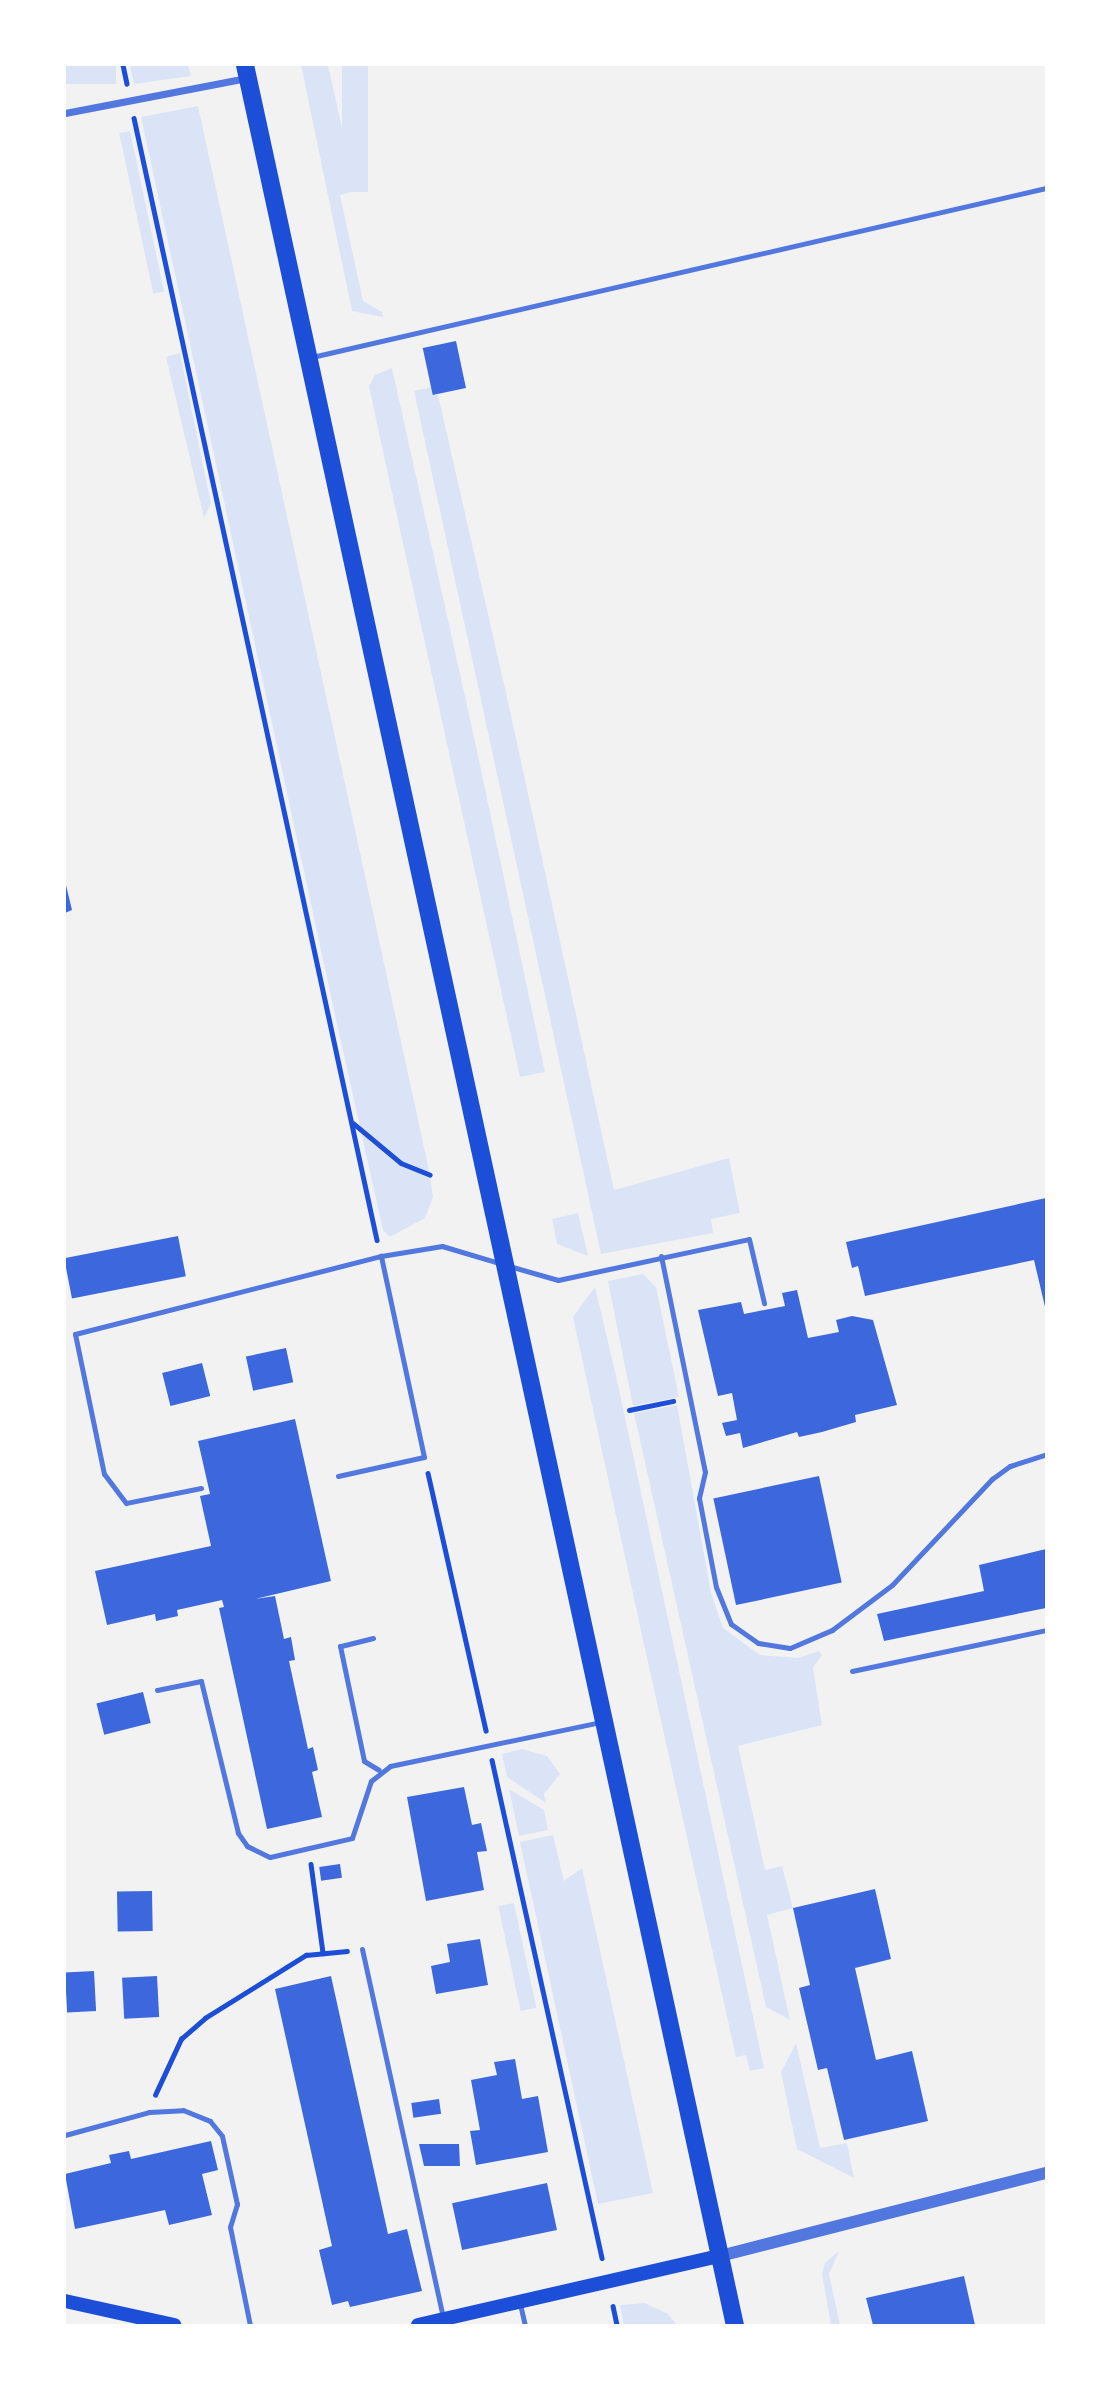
<!DOCTYPE html>
<style>
body{margin:0}
#map{position:relative;width:1111px;height:2390px;overflow:hidden;background:#f2f2f2;font-family:"DM Sans",sans-serif}
div>[style]{position:absolute}
.green>*{inset:0;background:#dbe4f7;transform-origin:0 0}
.building>*{inset:0;background:#3d67dc;transform-origin:0 0}
.path>*{height:4.5px;margin:-2.25px;padding:0 2.25px;transform-origin:2.25px;border-radius:2.25px;background:#1d4ed8}
.service>*{height:5px;margin:-2.5px;padding:0 2.5px;transform-origin:2.5px;border-radius:2.5px;background:#5277de}
.minor>*{height:7px;margin:-3.5px;padding:0 3.5px;transform-origin:3.5px;border-radius:3.5px;background:#5277de}
.tertiary>*{height:12px;margin:-6px;padding:0 6px;transform-origin:6px;border-radius:6px;background:#5277de}
.secondary>*{height:14px;margin:-7px;padding:0 7px;transform-origin:7px;border-radius:7px;background:#1d4ed8}
.primary>*{height:18px;margin:-9px;padding:0 9px;transform-origin:9px;border-radius:9px;background:#1d4ed8}
span{translate:-50% -50%;white-space:nowrap;text-align:center;line-height:1.15;-webkit-text-stroke:6px #fff;paint-order:stroke}
.frame{position:absolute;inset:0;border:66px solid #fff;pointer-events:none}
</style>
<div id="map">
<div class="green">
<div style="left:65px;top:65px;width:51px;height:19px"></div>
<div style="clip-path:polygon(130px 65px,188px 65px,191px 76px,134px 84px)"></div>
<div style="clip-path:polygon(301px 65px,328px 65px,356px 191px,340px 195px,363px 301px,382px 312px,383px 317px,352px 311px)"></div>
<div style="left:342px;top:65px;width:26px;height:127px"></div>
<div style="clip-path:polygon(198px 106px,430px 1175px,433px 1197px,425px 1218px,390px 1237px,383px 1230px,335px 1015px,141px 117px)"></div>
<div style="left:130px;top:131px;width:164px;height:11px;rotate:78deg"></div>
<div style="clip-path:polygon(180px 353px,211px 504px,204px 518px,166px 357px)"></div>
<div style="clip-path:polygon(392px 368px,474px 737px,545px 1072px,520px 1077px,385px 461px,369px 386px,375px 375px)"></div>
<div style="clip-path:polygon(432px 387px,434px 395px,438px 395px,509px 706px,614px 1190px,729px 1158px,740px 1213px,711px 1219px,713px 1233px,601px 1254px,414px 391px)"></div>
<div style="clip-path:polygon(578px 1213px,588px 1256px,557px 1244px,552px 1219px)"></div>
<div style="clip-path:polygon(643px 1274px,656px 1287px,679px 1397px,633px 1406px,608px 1281px)"></div>
<div style="clip-path:polygon(595px 1287px,617px 1380px,764px 2068px,750px 2071px,746px 2055px,736px 2057px,643px 1640px,573px 1317px)"></div>
<div style="clip-path:polygon(677px 1405px,711px 1593px,723px 1628px,760px 1655px,798px 1658px,819px 1651px,822px 1655px,813px 1668px,822px 1725px,738px 1746px,765px 1870px,782px 1866px,793px 1908px,767px 1915px,790px 2020px,766px 2007px,634px 1413px)"></div>
<div style="clip-path:polygon(522px 1749px,547px 1756px,560px 1774px,544px 1794px,546px 1803px,507px 1777px,502px 1754px)"></div>
<div style="clip-path:polygon(509px 1789px,544px 1810px,548px 1830px,519px 1836px)"></div>
<div style="clip-path:polygon(553px 1835px,564px 1881px,582px 1868px,653px 2193px,598px 2204px,520px 1842px)"></div>
<div style="left:514px;top:1903px;width:107px;height:16px;rotate:78deg"></div>
<div style="clip-path:polygon(796px 2043px,820px 2148px,847px 2143px,854px 2178px,797px 2149px,781px 2072px)"></div>
<div style="clip-path:polygon(839px 2251px,829px 2274px,840px 2325px,831px 2325px,822px 2274px,825px 2263px)"></div>
<div style="clip-path:polygon(645px 2303px,668px 2314px,677px 2325px,624px 2325px,620px 2305px)"></div>
</div>
<div class="building">
<div style="left:456px;top:341px;width:48px;height:34px;rotate:78deg"></div>
<div style="clip-path:polygon(65px 881px,72px 910px,65px 913px)"></div>
<div style="clip-path:polygon(1046px 1198px,1046px 1311px,1034px 1260px,865px 1296px,858px 1266px,852px 1268px,846px 1242px)"></div>
<div style="left:178px;top:1236px;width:41px;height:116px;rotate:79deg"></div>
<div style="clip-path:polygon(797px 1290px,808px 1338px,839px 1332px,836px 1320px,852px 1316px,873px 1320px,897px 1405px,855px 1415px,856px 1422px,822px 1432px,799px 1437px,797px 1432px,743px 1448px,740px 1433px,726px 1436px,722px 1423px,737px 1420px,732px 1393px,718px 1396px,698px 1310px,741px 1302px,744px 1314px,785px 1306px,782px 1293px)"></div>
<div style="left:286px;top:1348px;width:35px;height:41px;rotate:78deg"></div>
<div style="left:202px;top:1363px;width:34px;height:41px;rotate:76deg"></div>
<div style="clip-path:polygon(295px 1419px,331px 1581px,255px 1599px,275px 1596px,284px 1639px,291px 1637px,295px 1660px,289px 1661px,308px 1749px,313px 1747px,318px 1770px,312px 1772px,322px 1817px,267px 1829px,219px 1608px,224px 1607px,222px 1600px,177px 1610px,178px 1616px,156px 1621px,155px 1614px,107px 1625px,95px 1571px,211px 1546px,200px 1496px,210px 1494px,198px 1441px)"></div>
<div style="left:819px;top:1476px;width:109px;height:108px;rotate:78deg"></div>
<div style="clip-path:polygon(1046px 1549px,1046px 1608px,884px 1641px,877px 1614px,984px 1591px,979px 1565px)"></div>
<div style="left:143px;top:1692px;width:32px;height:48px;rotate:76deg"></div>
<div style="clip-path:polygon(464px 1787px,472px 1825px,481px 1823px,487px 1851px,477px 1852px,484px 1890px,426px 1901px,407px 1797px)"></div>
<div style="left:340px;top:1864px;width:14px;height:21px;rotate:82deg"></div>
<div style="clip-path:polygon(875px 1889px,891px 1959px,855px 1968px,876px 2060px,912px 2051px,928px 2121px,844px 2140px,827px 2068px,818px 2070px,799px 1988px,810px 1985px,793px 1908px)"></div>
<div style="left:152px;top:1891px;width:40px;height:35px;rotate:89deg"></div>
<div style="clip-path:polygon(480px 1939px,488px 1985px,436px 1994px,431px 1966px,450px 1962px,447px 1944px)"></div>
<div style="left:94px;top:1971px;width:40px;height:29px;rotate:87deg"></div>
<div style="left:157px;top:1976px;width:41px;height:35px;rotate:87deg"></div>
<div style="clip-path:polygon(331px 1976px,388px 2234px,407px 2229px,422px 2291px,350px 2307px,348px 2301px,332px 2305px,319px 2250px,332px 2246px,275px 1989px)"></div>
<div style="clip-path:polygon(515px 2059px,522px 2099px,538px 2096px,548px 2152px,476px 2165px,470px 2131px,480px 2130px,471px 2080px,497px 2075px,494px 2062px)"></div>
<div style="left:439px;top:2099px;width:15px;height:28px;rotate:82deg"></div>
<div style="clip-path:polygon(211px 2141px,218px 2170px,202px 2174px,212px 2215px,169px 2225px,165px 2210px,75px 2229px,65px 2174px,111px 2163px,109px 2155px,129px 2151px,131px 2159px)"></div>
<div style="clip-path:polygon(419px 2144px,459px 2144px,460px 2166px,424px 2166px)"></div>
<div style="left:547px;top:2183px;width:48px;height:97px;rotate:78deg"></div>
<div style="clip-path:polygon(964px 2276px,975px 2325px,873px 2325px,866px 2298px)"></div>
</div>
<div class="path">
<div style="left:123px;top:65px;width:19px;rotate:78deg"></div>
<div style="left:134px;top:118px;width:1148px;rotate:77.78deg"></div>
<div style="left:353px;top:1123px;width:62px;rotate:39.8deg"></div>
<div style="left:401px;top:1163px;width:31px;rotate:22deg"></div>
<div style="left:629px;top:1410px;width:45px;rotate:-11.6deg"></div>
<div style="left:428px;top:1473px;width:264px;rotate:77.3deg"></div>
<div style="left:492px;top:1760px;width:510px;rotate:77.54deg"></div>
<div style="left:311px;top:1864px;width:90px;rotate:82.3deg"></div>
<div style="left:155px;top:2095px;width:62px;rotate:-65.1deg"></div>
<div style="left:181px;top:2039px;width:32px;rotate:-41deg"></div>
<div style="left:205px;top:2018px;width:119px;rotate:-32deg"></div>
<div style="left:306px;top:1955px;width:41px;rotate:-5.6deg"></div>
<div style="left:613px;top:2306px;width:19px;rotate:78deg"></div>
</div>
<div class="service">
<div style="left:312px;top:357px;width:753px;rotate:-12.97deg"></div>
<div style="left:661px;top:1256px;width:220px;rotate:78.5deg"></div>
<div style="left:705px;top:1472px;width:27px;rotate:103deg"></div>
<div style="left:699px;top:1498px;width:91px;rotate:79.2deg"></div>
<div style="left:716px;top:1587px;width:40px;rotate:68deg"></div>
<div style="left:731px;top:1624px;width:33px;rotate:35deg"></div>
<div style="left:758px;top:1643px;width:32px;rotate:9deg"></div>
<div style="left:790px;top:1648px;width:46px;rotate:-23.2deg"></div>
<div style="left:832px;top:1630px;width:75px;rotate:-36.9deg"></div>
<div style="left:892px;top:1585px;width:146px;rotate:-46.7deg"></div>
<div style="left:992px;top:1479px;width:22px;rotate:-36deg"></div>
<div style="left:1010px;top:1466px;width:38px;rotate:-18deg"></div>
<div style="left:509px;top:1266px;width:51px;rotate:15.9deg"></div>
<div style="left:558px;top:1280px;width:195px;rotate:-12.1deg"></div>
<div style="left:749px;top:1239px;width:66px;rotate:76.8deg"></div>
<div style="left:338px;top:1476px;width:88px;rotate:-12.5deg"></div>
<div style="left:424px;top:1457px;width:206px;rotate:-102.1deg"></div>
<div style="left:201px;top:1488px;width:76px;rotate:168.7deg"></div>
<div style="left:126px;top:1503px;width:36px;rotate:-127deg"></div>
<div style="left:104px;top:1474px;width:143px;rotate:-101.7deg"></div>
<div style="left:75px;top:1334px;width:316px;rotate:-14.3deg"></div>
<div style="left:381px;top:1256px;width:62px;rotate:-9.3deg"></div>
<div style="left:442px;top:1246px;width:59px;rotate:16.6deg"></div>
<div style="left:373px;top:1638px;width:34px;rotate:166deg"></div>
<div style="left:340px;top:1646px;width:117px;rotate:78.2deg"></div>
<div style="left:364px;top:1761px;width:17px;rotate:31deg"></div>
<div style="left:852px;top:1671px;width:198px;rotate:-11.9deg"></div>
<div style="left:157px;top:1690px;width:45px;rotate:-11.6deg"></div>
<div style="left:201px;top:1681px;width:156px;rotate:76.3deg"></div>
<div style="left:238px;top:1833px;width:16px;rotate:55deg"></div>
<div style="left:247px;top:1846px;width:25px;rotate:26deg"></div>
<div style="left:270px;top:1857px;width:84px;rotate:-13deg"></div>
<div style="left:352px;top:1838px;width:60px;rotate:-71.6deg"></div>
<div style="left:371px;top:1781px;width:24px;rotate:-38deg"></div>
<div style="left:390px;top:1766px;width:216px;rotate:-11.8deg"></div>
<div style="left:362px;top:1949px;width:378px;rotate:77.6deg"></div>
<div style="left:65px;top:2135px;width:87px;rotate:-15.3deg"></div>
<div style="left:149px;top:2112px;width:34px;rotate:-3deg"></div>
<div style="left:183px;top:2110px;width:29px;rotate:22deg"></div>
<div style="left:210px;top:2121px;width:19px;rotate:51deg"></div>
<div style="left:222px;top:2136px;width:70px;rotate:77.6deg"></div>
<div style="left:237px;top:2204px;width:24px;rotate:107deg"></div>
<div style="left:230px;top:2227px;width:100px;rotate:78.5deg"></div>
<div style="left:520px;top:2304px;width:22px;rotate:77deg"></div>
</div>
<div class="minor">
<div style="left:65px;top:113px;width:185px;rotate:-10.9deg"></div>
</div>
<div class="tertiary">
<div style="left:720px;top:2256px;width:336px;rotate:-14.3deg"></div>
</div>
<div class="secondary">
<div style="left:65px;top:2301px;width:112px;rotate:12.4deg"></div>
<div style="left:418px;top:2325px;width:310px;rotate:-12.9deg"></div>
</div>
<div class="primary">
<div style="left:245px;top:65px;width:2313px;rotate:77.77deg"></div>
</div>
<div class="frame"></div>
</div>
